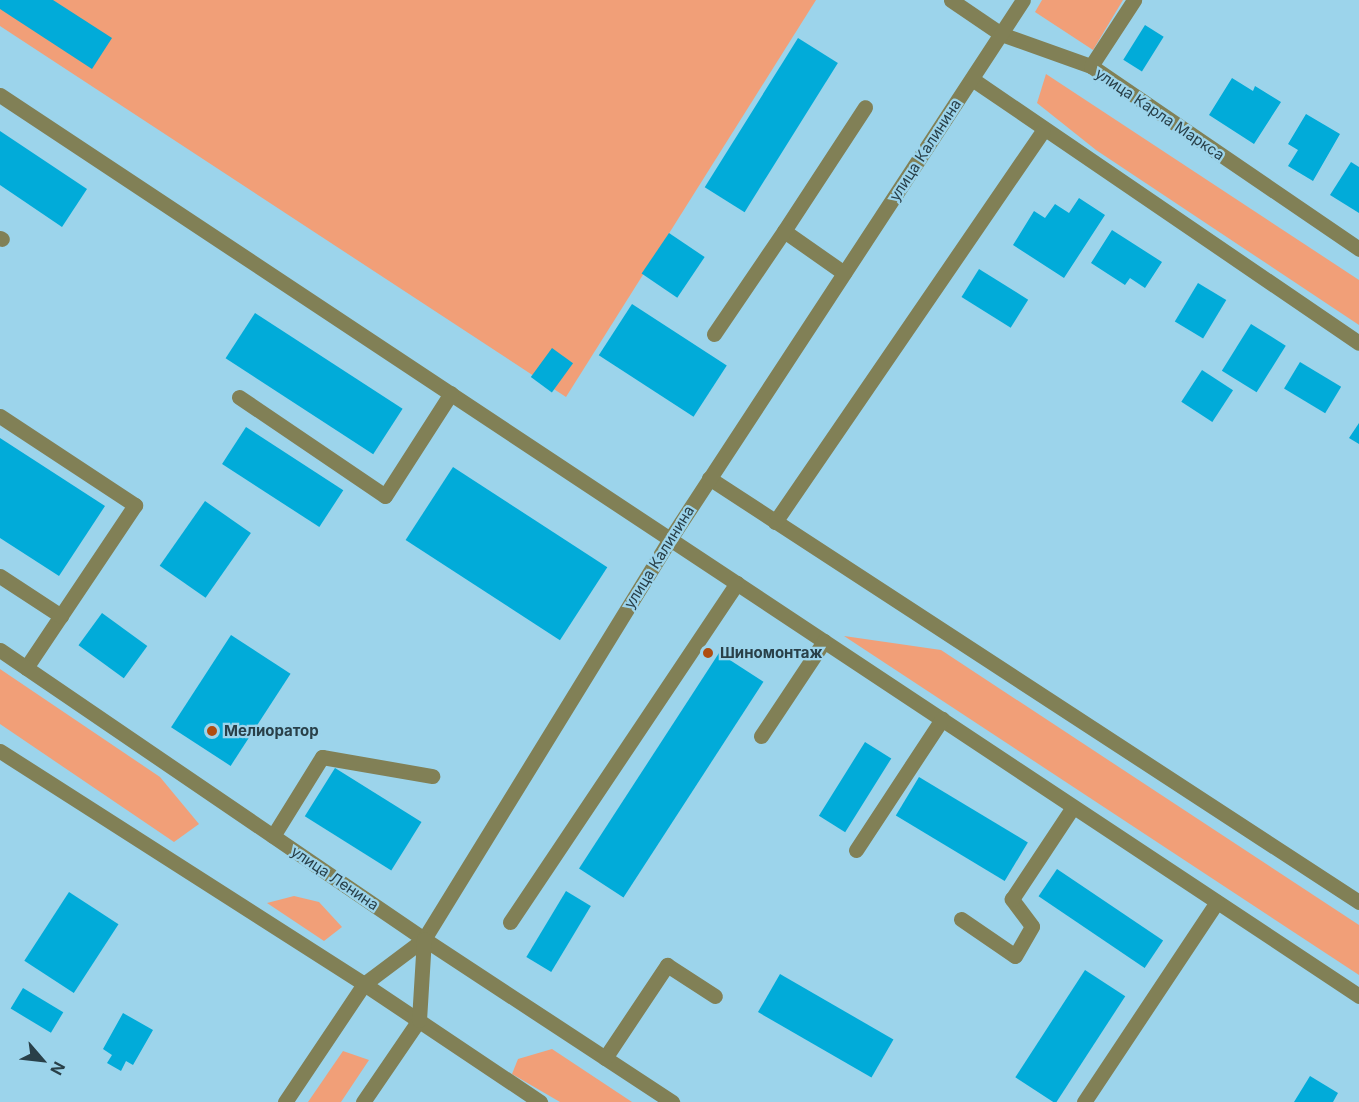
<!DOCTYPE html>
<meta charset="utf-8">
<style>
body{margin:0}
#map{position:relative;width:1359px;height:1102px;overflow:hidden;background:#9cd4eb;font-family:Inter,sans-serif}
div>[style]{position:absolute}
.green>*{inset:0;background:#f19f78}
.building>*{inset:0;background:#01abd9;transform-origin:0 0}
.minor>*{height:15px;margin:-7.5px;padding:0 7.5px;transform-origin:7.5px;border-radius:7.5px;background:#818056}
.dots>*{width:16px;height:16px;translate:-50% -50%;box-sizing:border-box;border:3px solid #9cd4eb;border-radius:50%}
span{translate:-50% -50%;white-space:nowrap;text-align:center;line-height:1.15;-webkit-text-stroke:4.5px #9cd4eb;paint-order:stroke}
.street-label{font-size:15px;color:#294049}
.poi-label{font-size:15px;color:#294049;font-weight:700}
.left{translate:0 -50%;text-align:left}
.north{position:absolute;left:12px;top:1030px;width:60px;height:60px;-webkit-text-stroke:4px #9cd4eb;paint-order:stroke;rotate:118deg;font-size:16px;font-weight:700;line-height:24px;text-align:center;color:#294049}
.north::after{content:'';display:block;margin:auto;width:21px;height:27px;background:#294049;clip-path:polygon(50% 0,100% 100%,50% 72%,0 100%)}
</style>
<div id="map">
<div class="green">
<div style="clip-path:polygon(0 0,816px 0,566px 397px,0 26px)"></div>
<div style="clip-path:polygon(1042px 0,1123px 0,1093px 50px,1035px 12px)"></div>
<div style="clip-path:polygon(1046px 74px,1359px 280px,1359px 325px,1096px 150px,1037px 103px)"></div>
<div style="clip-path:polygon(844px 636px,941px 650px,1359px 925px,1359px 975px)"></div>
<div style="clip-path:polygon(0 669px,160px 777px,199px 824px,174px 842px,0 724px)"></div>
<div style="clip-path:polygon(294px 896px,319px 902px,342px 927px,324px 941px,267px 903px)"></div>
<div style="clip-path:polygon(552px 1049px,632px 1102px,560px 1102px,512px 1074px,518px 1059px)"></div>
<div style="clip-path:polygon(343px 1051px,369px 1060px,341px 1102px,308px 1102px)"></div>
</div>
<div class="building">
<div style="clip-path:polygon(0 0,53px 0,112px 38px,92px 69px,0 9px)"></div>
<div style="left:1145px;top:25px;width:22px;height:41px;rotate:32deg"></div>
<div style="left:798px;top:38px;width:47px;height:176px;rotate:32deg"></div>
<div style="clip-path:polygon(1232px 78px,1253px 91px,1255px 86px,1281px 102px,1254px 144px,1209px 115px)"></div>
<div style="clip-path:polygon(1306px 114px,1340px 134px,1313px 181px,1288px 166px,1298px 150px,1288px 144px)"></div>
<div style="clip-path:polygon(0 131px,87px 189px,62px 227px,0 185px)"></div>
<div style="clip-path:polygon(1351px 162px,1359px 167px,1359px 213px,1330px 195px)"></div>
<div style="clip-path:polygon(1079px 198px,1105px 215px,1064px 278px,1013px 245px,1034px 211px,1045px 218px,1055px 204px,1069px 213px)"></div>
<div style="clip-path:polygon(1112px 230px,1162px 262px,1145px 288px,1130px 278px,1125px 285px,1091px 263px)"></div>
<div style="left:669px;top:233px;width:43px;height:49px;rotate:34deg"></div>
<div style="left:979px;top:269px;width:58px;height:33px;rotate:32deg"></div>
<div style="left:1198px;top:283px;width:33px;height:45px;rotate:31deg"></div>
<div style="left:632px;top:304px;width:113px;height:61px;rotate:33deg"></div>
<div style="left:255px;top:313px;width:176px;height:54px;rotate:33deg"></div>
<div style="left:1251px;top:324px;width:41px;height:55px;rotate:32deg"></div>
<div style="left:552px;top:348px;width:26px;height:36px;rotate:36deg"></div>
<div style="left:1300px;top:362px;width:48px;height:31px;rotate:31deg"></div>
<div style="left:1202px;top:370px;width:37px;height:38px;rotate:33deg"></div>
<div style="clip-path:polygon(1359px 423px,1359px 444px,1349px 438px)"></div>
<div style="left:246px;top:427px;width:116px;height:44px;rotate:33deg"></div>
<div style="clip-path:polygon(0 438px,105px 506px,59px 576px,0 538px)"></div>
<div style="left:453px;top:467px;width:184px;height:87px;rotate:33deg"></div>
<div style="left:205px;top:501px;width:56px;height:79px;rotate:35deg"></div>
<div style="left:102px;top:613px;width:56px;height:40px;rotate:36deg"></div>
<div style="left:231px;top:635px;width:71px;height:110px;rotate:33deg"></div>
<div style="left:719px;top:653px;width:53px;height:257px;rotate:33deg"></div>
<div style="left:865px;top:742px;width:31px;height:87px;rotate:32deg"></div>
<div style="left:335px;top:768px;width:102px;height:57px;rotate:32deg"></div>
<div style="left:919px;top:777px;width:127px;height:45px;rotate:31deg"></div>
<div style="left:1057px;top:869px;width:128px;height:33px;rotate:34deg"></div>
<div style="left:566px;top:891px;width:29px;height:77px;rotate:31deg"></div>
<div style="left:69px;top:892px;width:59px;height:82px;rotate:33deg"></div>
<div style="left:1085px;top:970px;width:48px;height:128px;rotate:33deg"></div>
<div style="left:780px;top:974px;width:131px;height:44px;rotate:30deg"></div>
<div style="left:23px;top:988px;width:47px;height:24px;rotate:31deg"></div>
<div style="clip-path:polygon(123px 1013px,153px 1030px,133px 1065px,126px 1061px,121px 1071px,107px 1063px,112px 1055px,103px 1049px)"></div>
<div style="clip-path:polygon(1310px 1076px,1338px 1093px,1333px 1102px,1294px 1102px)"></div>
</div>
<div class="minor">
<div style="left:951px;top:0;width:60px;rotate:34.2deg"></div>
<div style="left:1001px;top:34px;width:96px;rotate:19.6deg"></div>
<div style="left:1091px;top:66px;width:325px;rotate:34.3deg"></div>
<div style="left:1091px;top:66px;width:79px;rotate:-56.9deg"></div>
<div style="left:972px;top:79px;width:468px;rotate:34.3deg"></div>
<div style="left:0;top:95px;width:1631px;rotate:33.54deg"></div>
<div style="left:0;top:238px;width:2px;rotate:27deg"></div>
<div style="left:844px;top:273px;width:73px;rotate:-145deg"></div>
<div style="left:784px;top:231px;width:148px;rotate:-56.8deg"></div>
<div style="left:714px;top:334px;width:125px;rotate:-55.8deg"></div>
<div style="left:239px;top:397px;width:176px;rotate:34.1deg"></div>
<div style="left:385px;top:496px;width:122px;rotate:-57.3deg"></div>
<div style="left:0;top:416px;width:162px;rotate:33.4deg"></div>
<div style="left:135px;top:505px;width:196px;rotate:123.8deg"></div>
<div style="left:709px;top:478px;width:776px;rotate:33.12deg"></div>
<div style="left:775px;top:522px;width:474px;rotate:-55.6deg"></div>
<div style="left:0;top:576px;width:73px;rotate:33.3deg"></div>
<div style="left:0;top:650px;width:513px;rotate:34.28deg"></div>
<div style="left:424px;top:939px;width:297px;rotate:33.3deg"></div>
<div style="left:761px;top:736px;width:114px;rotate:-56.4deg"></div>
<div style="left:0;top:751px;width:432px;rotate:32.6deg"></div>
<div style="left:364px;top:984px;width:212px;rotate:33.8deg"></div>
<div style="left:273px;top:836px;width:93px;rotate:-58.2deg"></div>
<div style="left:322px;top:757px;width:112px;rotate:9.8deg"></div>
<div style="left:856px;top:850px;width:157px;rotate:-56.7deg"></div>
<div style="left:961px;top:919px;width:65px;rotate:34.4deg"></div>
<div style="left:1015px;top:956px;width:34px;rotate:-60deg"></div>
<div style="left:1032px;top:926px;width:34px;rotate:-127deg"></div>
<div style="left:1012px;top:899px;width:110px;rotate:-56.5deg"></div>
<div style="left:510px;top:922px;width:408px;rotate:-56.2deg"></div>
<div style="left:605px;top:1058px;width:112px;rotate:-56.3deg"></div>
<div style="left:667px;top:965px;width:57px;rotate:32.9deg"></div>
<div style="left:285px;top:1102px;width:142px;rotate:-56.2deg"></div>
<div style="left:364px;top:984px;width:75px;rotate:-36.9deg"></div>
<div style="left:424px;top:939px;width:470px;rotate:-58.4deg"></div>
<div style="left:670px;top:539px;width:644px;rotate:-56.78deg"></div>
<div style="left:363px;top:1102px;width:99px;rotate:-55.7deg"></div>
<div style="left:419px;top:1020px;width:81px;rotate:-86.5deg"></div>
<div style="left:1084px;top:1102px;width:240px;rotate:-56.4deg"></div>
</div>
<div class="dots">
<div style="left:708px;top:653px;background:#af4d10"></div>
<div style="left:212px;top:731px;background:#af4d10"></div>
</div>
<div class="street-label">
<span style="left:1160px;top:114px;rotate:34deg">улица Карла Маркса</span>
<span style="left:925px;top:150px;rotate:-57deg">улица Калинина</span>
<span style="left:659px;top:557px;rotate:-58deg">улица Калинина</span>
<span style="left:335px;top:878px;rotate:34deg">улица Ленина</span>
</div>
<div class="poi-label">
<span class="left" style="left:720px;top:653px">Шиномонтаж</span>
<span class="left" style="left:224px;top:731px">Мелиоратор</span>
</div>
<div class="north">N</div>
</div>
